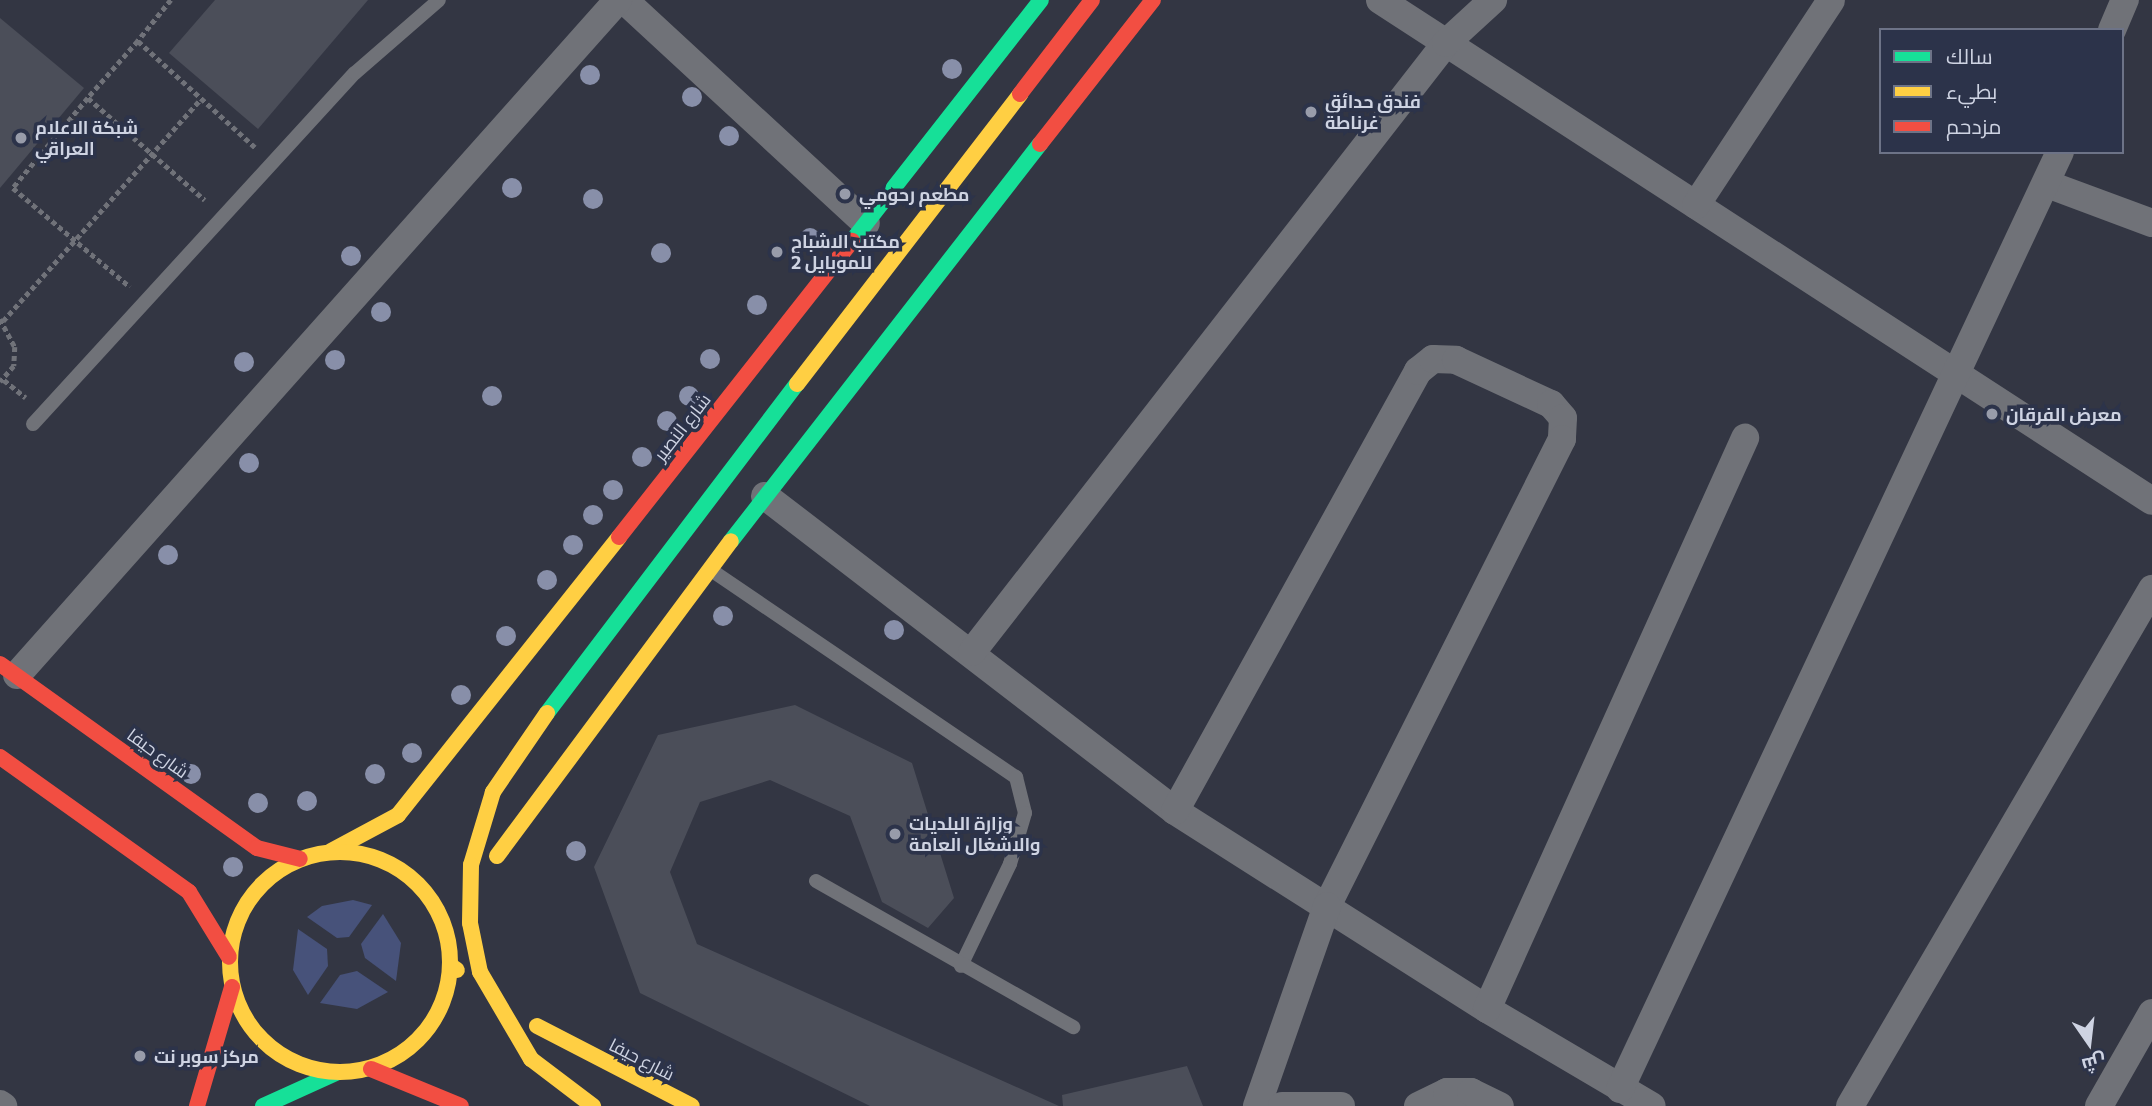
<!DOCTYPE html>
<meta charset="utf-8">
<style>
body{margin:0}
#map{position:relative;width:2152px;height:1106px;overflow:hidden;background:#333643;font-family:Commissioner,Cairo,sans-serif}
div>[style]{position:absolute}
.green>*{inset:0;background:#47527a}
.building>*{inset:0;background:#4b4e59}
.path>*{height:4.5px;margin-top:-2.25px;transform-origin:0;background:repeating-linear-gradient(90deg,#707279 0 5px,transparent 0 8.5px)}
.lane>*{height:14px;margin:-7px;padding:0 7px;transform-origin:7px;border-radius:7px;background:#707278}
.street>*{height:28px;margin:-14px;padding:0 14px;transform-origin:14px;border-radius:14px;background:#707278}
.fast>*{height:16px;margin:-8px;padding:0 8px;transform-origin:8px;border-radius:8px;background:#16e098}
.slow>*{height:16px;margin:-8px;padding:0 8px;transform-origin:8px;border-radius:8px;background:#ffcf43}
.slow>.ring{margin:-8px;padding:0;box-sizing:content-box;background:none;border:16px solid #ffcf43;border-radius:50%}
.jam>*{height:16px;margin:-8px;padding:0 8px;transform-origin:8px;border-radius:8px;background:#f24e42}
.fast-bridge>*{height:16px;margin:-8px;padding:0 8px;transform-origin:8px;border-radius:8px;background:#16e098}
.slow-bridge>*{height:16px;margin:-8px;padding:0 8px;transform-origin:8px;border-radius:8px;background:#ffcf43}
.jam-bridge>*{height:16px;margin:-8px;padding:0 8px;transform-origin:8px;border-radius:8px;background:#f24e42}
.trees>*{width:20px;height:20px;margin:-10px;border-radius:50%;background:#888fa9}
.dots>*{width:19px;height:19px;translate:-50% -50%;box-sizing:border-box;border:4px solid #2c334a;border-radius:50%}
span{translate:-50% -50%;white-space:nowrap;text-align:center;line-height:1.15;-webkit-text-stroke:7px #2c334a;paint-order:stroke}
.poi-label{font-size:18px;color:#ced3e2;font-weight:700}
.left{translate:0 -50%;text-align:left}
.street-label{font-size:18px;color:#ced3e2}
.legend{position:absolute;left:1879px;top:28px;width:245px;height:126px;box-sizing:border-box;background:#2c334a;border:2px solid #6d7387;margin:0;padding:9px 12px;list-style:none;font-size:21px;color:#ced3e2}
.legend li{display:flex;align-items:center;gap:14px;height:35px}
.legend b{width:35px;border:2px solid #6d7387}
.north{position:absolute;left:2054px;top:1008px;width:70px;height:70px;-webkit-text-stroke:5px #2c334a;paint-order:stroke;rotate:166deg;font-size:19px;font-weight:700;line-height:28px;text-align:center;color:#ced3e2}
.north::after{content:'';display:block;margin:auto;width:24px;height:32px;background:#ced3e2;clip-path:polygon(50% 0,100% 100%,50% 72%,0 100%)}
</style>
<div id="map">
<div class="green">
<div style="clip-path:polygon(353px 900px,372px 905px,349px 937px,337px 938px,307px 917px,322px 906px)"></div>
<div style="clip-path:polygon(383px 914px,401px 943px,396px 981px,365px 958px,361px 944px)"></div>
<div style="clip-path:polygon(298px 929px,327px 949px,328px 966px,308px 995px,293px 970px)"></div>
<div style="clip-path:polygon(357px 971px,388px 992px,357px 1009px,320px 1003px,340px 975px)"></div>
</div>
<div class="building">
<div style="clip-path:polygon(215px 0,368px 0,258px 129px,169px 53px)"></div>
<div style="clip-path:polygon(0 18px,84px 88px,0 188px)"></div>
<div style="clip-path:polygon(795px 705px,912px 763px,954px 898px,928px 928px,882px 902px,850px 816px,770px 780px,700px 802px,670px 872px,697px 944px,1059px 1106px,870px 1106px,640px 993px,594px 867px,658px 735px)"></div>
<div style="clip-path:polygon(1187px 1066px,1203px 1106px,1063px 1106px,1062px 1095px)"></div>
</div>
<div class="path">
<div style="left:171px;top:0;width:53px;rotate:128.8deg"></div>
<div style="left:138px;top:41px;width:158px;rotate:42.2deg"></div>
<div style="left:138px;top:41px;width:76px;rotate:131.3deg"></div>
<div style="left:88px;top:98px;width:155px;rotate:41.1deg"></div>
<div style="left:88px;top:98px;width:117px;rotate:129.8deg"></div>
<div style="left:13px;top:188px;width:153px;rotate:40.2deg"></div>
<div style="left:0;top:319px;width:32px;rotate:62deg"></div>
<div style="left:15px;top:347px;width:19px;rotate:93deg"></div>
<div style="left:14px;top:366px;width:21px;rotate:131deg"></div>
<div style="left:3px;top:321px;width:296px;rotate:-48.3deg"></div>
<div style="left:4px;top:380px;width:28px;rotate:39deg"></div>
</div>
<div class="lane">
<div style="left:33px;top:424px;width:476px;rotate:-47.5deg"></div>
<div style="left:355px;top:73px;width:111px;rotate:-41deg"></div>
<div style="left:711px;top:570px;width:369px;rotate:34.2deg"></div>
<div style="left:1016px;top:777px;width:37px;rotate:76deg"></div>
<div style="left:1025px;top:813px;width:53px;rotate:106.4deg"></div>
<div style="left:1010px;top:864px;width:113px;rotate:115.7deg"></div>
<div style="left:816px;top:881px;width:296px;rotate:29.6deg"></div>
</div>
<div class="street">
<div style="left:624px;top:0;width:329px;rotate:42.7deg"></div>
<div style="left:1380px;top:0;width:920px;rotate:32.98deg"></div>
<div style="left:2112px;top:30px;width:33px;rotate:-67deg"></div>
<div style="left:2047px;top:184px;width:112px;rotate:20.4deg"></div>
<div style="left:1696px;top:205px;width:245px;rotate:-56.6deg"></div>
<div style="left:765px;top:496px;width:517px;rotate:37.53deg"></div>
<div style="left:1175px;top:811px;width:370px;rotate:32.4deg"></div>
<div style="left:1487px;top:1009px;width:191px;rotate:30.5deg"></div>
<div style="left:972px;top:652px;width:772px;rotate:-52.11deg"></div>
<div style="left:1446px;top:43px;width:64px;rotate:-42.5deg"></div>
<div style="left:17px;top:675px;width:904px;rotate:-48.32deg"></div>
<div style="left:1175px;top:811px;width:503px;rotate:-61.09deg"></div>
<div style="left:1418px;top:371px;width:19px;rotate:-39deg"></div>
<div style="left:1433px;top:359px;width:23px;rotate:2deg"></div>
<div style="left:1456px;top:360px;width:105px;rotate:24.9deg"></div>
<div style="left:1551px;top:404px;width:18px;rotate:49deg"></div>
<div style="left:1563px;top:418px;width:21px;rotate:93deg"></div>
<div style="left:1562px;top:439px;width:523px;rotate:116.71deg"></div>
<div style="left:1327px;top:906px;width:212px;rotate:109.3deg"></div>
<div style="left:1487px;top:1009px;width:627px;rotate:-65.68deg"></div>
<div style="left:1620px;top:1089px;width:1035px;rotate:-64.85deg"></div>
<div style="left:0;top:1104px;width:4px;rotate:34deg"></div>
<div style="left:1282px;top:1106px;width:59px"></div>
<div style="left:1418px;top:1106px;width:32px;rotate:-26deg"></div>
<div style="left:1447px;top:1092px;width:24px"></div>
<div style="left:1471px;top:1092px;width:32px;rotate:26deg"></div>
<div style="left:1850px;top:1106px;width:599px;rotate:-59.71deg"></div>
<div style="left:2099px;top:1106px;width:107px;rotate:-60.3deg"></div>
</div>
<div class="fast">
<div style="left:852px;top:241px;width:306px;rotate:-51.9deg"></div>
<div style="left:731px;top:541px;width:503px;rotate:-52.11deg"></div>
<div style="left:263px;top:1106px;width:80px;rotate:-24.3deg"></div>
</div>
<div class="slow">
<div style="left:331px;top:851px;width:76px;rotate:-28.2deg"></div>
<div style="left:398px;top:815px;width:355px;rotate:-51.5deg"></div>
<div class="ring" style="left:230px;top:852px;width:204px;height:204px"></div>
<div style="left:497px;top:856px;width:392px;rotate:-53.4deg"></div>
<div style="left:451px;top:966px;width:7px;rotate:34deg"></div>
<div style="left:537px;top:1026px;width:174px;rotate:27.3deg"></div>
</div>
<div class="jam">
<div style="left:1040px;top:144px;width:183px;rotate:-51.9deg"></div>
<div style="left:619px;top:537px;width:377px;rotate:-51.8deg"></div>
<div style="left:0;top:664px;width:316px;rotate:35.6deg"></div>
<div style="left:257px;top:848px;width:44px;rotate:14.3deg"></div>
<div style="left:0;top:757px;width:232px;rotate:35.5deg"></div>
<div style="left:189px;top:892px;width:76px;rotate:58.4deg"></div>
<div style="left:371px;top:1069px;width:97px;rotate:22.3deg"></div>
<div style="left:197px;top:1106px;width:124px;rotate:-73.6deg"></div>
</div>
<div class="fast-bridge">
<div style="left:547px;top:713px;width:413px;rotate:-52.8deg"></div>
</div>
<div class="slow-bridge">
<div style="left:797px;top:384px;width:366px;rotate:-52.4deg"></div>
<div style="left:547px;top:713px;width:96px;rotate:124.4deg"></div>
<div style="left:493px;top:792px;width:76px;rotate:106.8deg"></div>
<div style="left:471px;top:865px;width:58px;rotate:91deg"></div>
<div style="left:470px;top:923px;width:50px;rotate:78.5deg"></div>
<div style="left:480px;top:972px;width:101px;rotate:59.6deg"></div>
<div style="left:531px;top:1059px;width:78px;rotate:37.2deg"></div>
</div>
<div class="jam-bridge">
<div style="left:1020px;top:94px;width:118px;rotate:-52.5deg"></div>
</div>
<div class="trees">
<div style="left:952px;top:69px"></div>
<div style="left:590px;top:75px"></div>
<div style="left:692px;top:97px"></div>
<div style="left:729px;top:136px"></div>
<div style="left:512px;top:188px"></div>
<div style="left:593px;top:199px"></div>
<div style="left:810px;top:238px"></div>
<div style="left:661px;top:253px"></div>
<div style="left:351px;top:256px"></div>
<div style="left:757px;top:305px"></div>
<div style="left:381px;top:312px"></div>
<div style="left:710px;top:359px"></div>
<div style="left:335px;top:360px"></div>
<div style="left:244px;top:362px"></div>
<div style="left:492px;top:396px"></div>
<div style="left:689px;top:396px"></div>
<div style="left:667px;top:421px"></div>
<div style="left:642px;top:457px"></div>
<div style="left:249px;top:463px"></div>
<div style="left:613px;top:490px"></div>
<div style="left:593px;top:515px"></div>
<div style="left:573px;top:545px"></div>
<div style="left:168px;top:555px"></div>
<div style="left:547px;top:580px"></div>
<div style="left:723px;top:616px"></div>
<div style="left:894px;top:630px"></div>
<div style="left:506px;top:636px"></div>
<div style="left:461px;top:695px"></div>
<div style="left:412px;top:753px"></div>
<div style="left:191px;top:774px"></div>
<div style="left:375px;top:774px"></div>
<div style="left:307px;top:801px"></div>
<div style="left:258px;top:803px"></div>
<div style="left:576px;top:851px"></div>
<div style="left:233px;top:867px"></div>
</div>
<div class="dots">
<div style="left:1311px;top:112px;background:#989caa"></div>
<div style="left:21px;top:138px;background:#989caa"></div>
<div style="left:845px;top:194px;background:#989caa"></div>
<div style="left:777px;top:252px;background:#989caa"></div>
<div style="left:1992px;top:414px;background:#989caa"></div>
<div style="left:895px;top:834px;background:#989caa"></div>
<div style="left:140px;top:1056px;background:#989caa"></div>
</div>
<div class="poi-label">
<span class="left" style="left:1325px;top:112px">فندق حدائق<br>غرناطة</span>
<span class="left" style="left:35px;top:138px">شبكة الاعلام<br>العراقي</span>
<span class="left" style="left:859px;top:194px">مطعم رحومي</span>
<span class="left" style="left:791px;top:252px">مكتب الاشباح<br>2 للموبايل</span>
<span class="left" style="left:2006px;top:414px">معرض الفرقان</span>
<span class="left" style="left:909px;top:834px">وزارة البلديات<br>والاشغال العامة</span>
<span class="left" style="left:154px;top:1056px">مركز سوبر نت</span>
</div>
<div class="street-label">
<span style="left:682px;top:427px;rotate:-52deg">شارع النصیر</span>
<span style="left:158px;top:753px;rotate:36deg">شارع حيفا</span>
<span style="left:642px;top:1059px;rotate:27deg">شارع حيفا</span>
</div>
<ul class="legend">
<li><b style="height:9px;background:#16e098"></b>سالك</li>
<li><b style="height:9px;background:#ffcf43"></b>بطيء</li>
<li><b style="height:9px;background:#f24e42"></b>مزدحم</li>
</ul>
<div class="north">ش</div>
</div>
